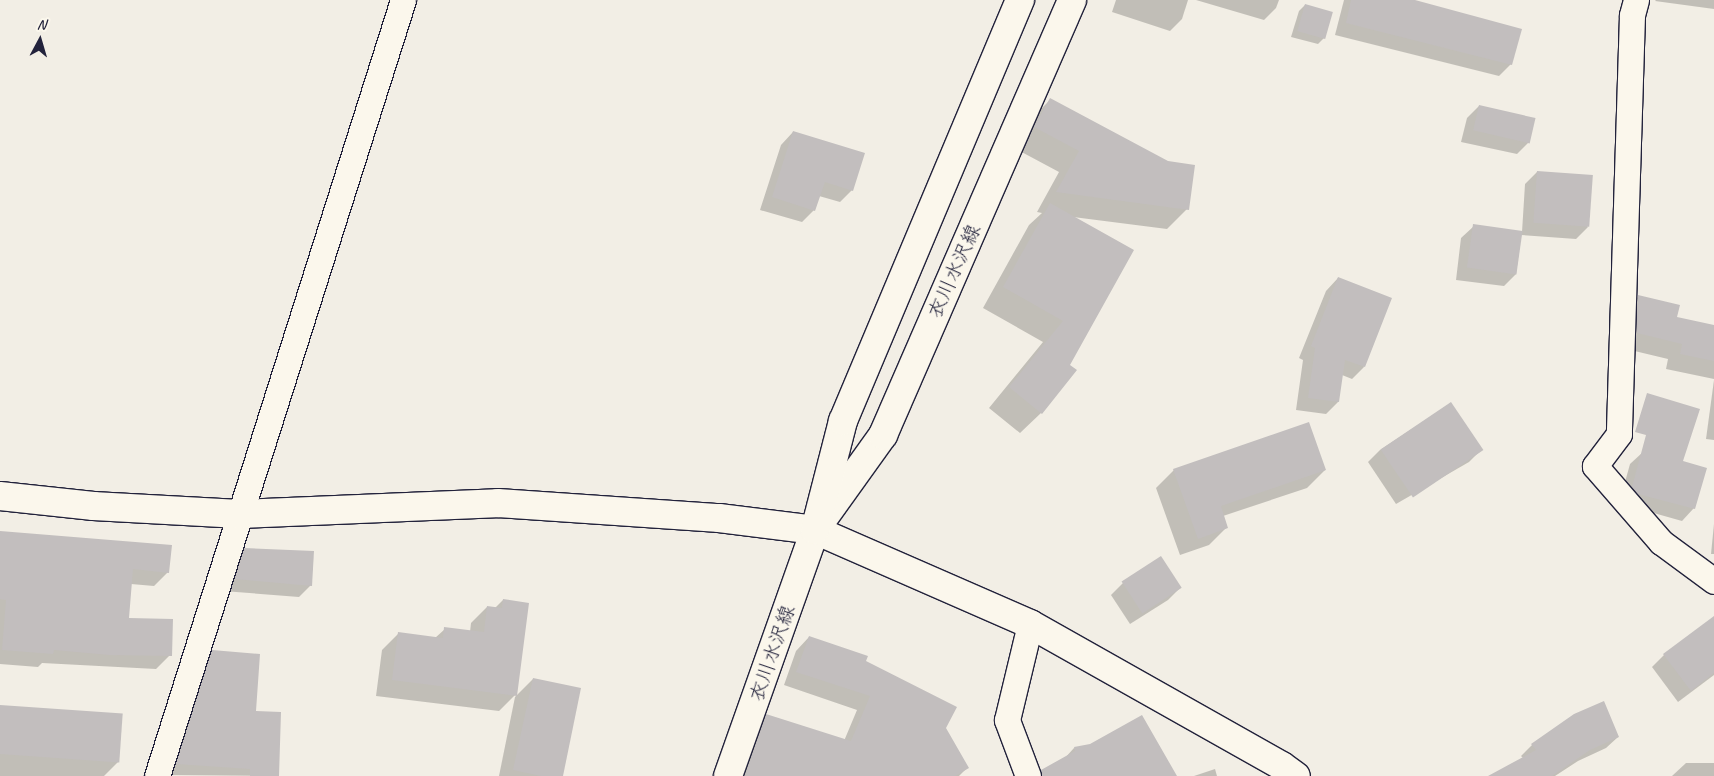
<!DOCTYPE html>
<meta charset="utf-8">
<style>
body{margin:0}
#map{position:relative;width:1714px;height:776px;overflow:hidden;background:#f2eee5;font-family:Caveat,"Klee One",sans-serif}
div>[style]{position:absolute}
.shadow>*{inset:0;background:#0003}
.building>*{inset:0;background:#c2bebe;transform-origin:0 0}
.roads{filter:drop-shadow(1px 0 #22223b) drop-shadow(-1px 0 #22223b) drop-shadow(0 1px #22223b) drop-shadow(0 -1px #22223b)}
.street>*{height:25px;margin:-12.5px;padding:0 12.5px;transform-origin:12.5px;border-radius:12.5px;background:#fbf7ec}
.secondary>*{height:28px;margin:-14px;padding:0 14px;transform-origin:14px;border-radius:14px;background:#fbf7ec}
span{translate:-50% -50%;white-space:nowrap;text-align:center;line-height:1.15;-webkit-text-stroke:4px #fbf7ec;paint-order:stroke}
.street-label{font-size:20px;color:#22223b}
.north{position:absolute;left:15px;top:15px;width:50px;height:50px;-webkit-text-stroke:4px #fbf7ec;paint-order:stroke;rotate:6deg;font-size:14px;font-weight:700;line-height:20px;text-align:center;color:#22223b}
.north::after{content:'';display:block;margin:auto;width:18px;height:22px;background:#22223b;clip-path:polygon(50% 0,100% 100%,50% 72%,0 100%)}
</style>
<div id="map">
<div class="shadow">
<div style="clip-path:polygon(1116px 0,1188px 0,1182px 19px,1170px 31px,1112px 12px)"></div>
<div style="clip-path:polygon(1196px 0,1279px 0,1276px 8px,1264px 20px)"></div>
<div style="clip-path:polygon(1344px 0,1397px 0,1511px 64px,1499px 76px,1335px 35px)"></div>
<div style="clip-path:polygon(1656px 0,1714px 0,1714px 9px,1655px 1px)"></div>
<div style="clip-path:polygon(1305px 5px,1324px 38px,1318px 44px,1291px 37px,1299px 11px)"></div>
<div style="clip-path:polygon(1050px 100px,1187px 209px,1167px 229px,1073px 217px,1132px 251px,1041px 413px,1020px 433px,989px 408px,1043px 342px,983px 308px,1029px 225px,1042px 213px,1037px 212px,1059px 172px,1014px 148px,1030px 120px)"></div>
<div style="clip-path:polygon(1479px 106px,1529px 142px,1517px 154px,1461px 142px,1467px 118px)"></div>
<div style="clip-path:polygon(793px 132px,852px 190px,840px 202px,819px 196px,814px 210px,802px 222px,760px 210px,781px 145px)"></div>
<div style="clip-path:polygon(1537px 172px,1588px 227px,1576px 239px,1521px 235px,1516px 274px,1504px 286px,1456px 280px,1461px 238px,1474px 226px,1522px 232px,1525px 184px)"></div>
<div style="clip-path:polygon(1338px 278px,1364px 367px,1352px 379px,1342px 375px,1338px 402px,1326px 414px,1296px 410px,1303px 360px,1299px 358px,1326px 291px)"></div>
<div style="clip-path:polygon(1638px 297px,1676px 318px,1714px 326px,1714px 379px,1666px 369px,1668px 359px,1622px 348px,1623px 312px)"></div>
<div style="clip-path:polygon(1714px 380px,1714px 440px,1706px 439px)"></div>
<div style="clip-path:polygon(1450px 404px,1481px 450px,1469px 462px,1396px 504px,1368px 462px,1380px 450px)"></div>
<div style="clip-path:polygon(1643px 452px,1694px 508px,1682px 521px,1643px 510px,1622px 493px,1630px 464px)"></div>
<div style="clip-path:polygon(1174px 470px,1325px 470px,1307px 488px,1223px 516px,1227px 527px,1209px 545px,1180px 555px,1156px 488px)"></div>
<div style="clip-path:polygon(1714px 524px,1714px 554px,1711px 554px)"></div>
<div style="clip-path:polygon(0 533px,168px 572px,154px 586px,131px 584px,128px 619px,170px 655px,156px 669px,42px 663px,38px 667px,0 664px)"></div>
<div style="clip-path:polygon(245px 549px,311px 585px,299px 597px,223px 591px,233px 561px)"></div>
<div style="clip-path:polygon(1123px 583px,1180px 588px,1168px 600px,1130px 624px,1111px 595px)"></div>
<div style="clip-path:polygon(503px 600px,515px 695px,499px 711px,376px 696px,382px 650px,398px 634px,435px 638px,445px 629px,470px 632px,471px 623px,487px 607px,495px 608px)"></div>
<div style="clip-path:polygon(1714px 617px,1714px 675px,1678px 702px,1652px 667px,1664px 655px)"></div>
<div style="clip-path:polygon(809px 637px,864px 661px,944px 728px,967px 768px,959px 776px,737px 776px,753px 729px,767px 716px,844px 741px,857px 710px,784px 685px,796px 651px)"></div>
<div style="clip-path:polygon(212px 651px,254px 712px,278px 776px,165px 775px,201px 663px)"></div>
<div style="clip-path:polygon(533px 679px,562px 776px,499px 776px,515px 697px)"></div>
<div style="clip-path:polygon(0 707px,119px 761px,104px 776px,0 776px)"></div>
<div style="clip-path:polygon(1618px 737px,1606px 748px,1578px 761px,1555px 776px,1490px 776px,1523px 758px,1521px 756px,1532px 745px)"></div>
<div style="clip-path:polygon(1074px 748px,1176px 776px,1036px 776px,1064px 759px)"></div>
<div style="clip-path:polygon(1686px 763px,1714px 763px,1714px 776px,1672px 776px)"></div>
<div style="clip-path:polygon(1215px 769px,1217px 776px,1194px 776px)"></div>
</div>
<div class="building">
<div style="clip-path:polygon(1351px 0,1415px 0,1522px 29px,1512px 65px,1346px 23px)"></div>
<div style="left:1305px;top:4px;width:29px;height:28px;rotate:16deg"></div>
<div style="clip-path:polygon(1050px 98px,1168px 161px,1195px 165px,1189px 210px,1056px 192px,1079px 151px,1034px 127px)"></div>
<div style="left:1479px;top:105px;width:58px;height:26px;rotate:13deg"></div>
<div style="clip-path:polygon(793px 131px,865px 153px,853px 191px,825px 182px,815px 211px,772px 197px)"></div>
<div style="left:1537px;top:171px;width:56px;height:52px;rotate:4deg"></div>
<div style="clip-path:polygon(1050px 203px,1134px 250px,1070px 365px,1077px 370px,1042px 414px,1009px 387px,1063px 321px,1003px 287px)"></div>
<div style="left:1473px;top:224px;width:50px;height:44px;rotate:8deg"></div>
<div style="clip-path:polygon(1338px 277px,1392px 298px,1365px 367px,1345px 360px,1339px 402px,1308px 398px,1315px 348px,1311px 346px)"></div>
<div style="clip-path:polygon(1638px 295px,1680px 305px,1677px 317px,1714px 325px,1714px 361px,1680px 354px,1682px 344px,1637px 333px)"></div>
<div style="clip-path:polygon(1647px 393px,1700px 409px,1683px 461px,1707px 468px,1695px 509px,1638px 494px,1632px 487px,1646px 435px,1635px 432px)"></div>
<div style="left:1451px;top:402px;width:58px;height:85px;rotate:56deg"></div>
<div style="clip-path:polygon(1309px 422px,1326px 470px,1221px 506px,1228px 528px,1198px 539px,1173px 469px)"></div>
<div style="clip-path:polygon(0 531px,172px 545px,169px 573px,133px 569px,129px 618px,173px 619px,172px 656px,109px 655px,54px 650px,53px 654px,2px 650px,6px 600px,0 599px)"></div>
<div style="clip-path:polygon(244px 548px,314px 551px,312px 586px,235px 579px)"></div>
<div style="left:1161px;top:556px;width:38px;height:47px;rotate:57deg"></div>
<div style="clip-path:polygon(503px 599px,529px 603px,517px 696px,392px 680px,398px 632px,443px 638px,444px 627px,484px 632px,487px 606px,502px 608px)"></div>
<div style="clip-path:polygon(1714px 616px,1714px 673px,1691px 691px,1663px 654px)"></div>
<div style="clip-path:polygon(809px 636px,868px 656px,866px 661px,957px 707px,946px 728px,969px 768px,955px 776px,745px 776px,766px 714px,851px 741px,870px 696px,796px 672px)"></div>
<div style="clip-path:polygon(212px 650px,260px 654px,256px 711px,281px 712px,279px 776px,250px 776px,250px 769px,176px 764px)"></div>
<div style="clip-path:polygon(533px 678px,581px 688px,563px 776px,541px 776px,513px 770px)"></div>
<div style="clip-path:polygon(1604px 701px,1619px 737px,1590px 750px,1552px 776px,1488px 776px,1536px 750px,1531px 744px,1574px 714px)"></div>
<div style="left:0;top:705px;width:123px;height:49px;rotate:4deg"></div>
<div style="clip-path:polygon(1142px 715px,1177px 776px,1042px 776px,1041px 770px,1075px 751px,1074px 747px,1090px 744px)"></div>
</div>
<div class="roads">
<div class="street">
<div style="left:1636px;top:0;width:16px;rotate:105deg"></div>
<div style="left:1632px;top:15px;width:419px;rotate:91.8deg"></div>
<div style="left:1619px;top:434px;width:40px;rotate:127deg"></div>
<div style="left:1595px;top:466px;width:101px;rotate:49deg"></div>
<div style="left:1661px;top:542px;width:66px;rotate:36.3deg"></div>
<div style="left:157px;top:776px;width:814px;rotate:-72.41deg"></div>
<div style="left:1028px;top:776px;width:60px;rotate:-110.6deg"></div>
<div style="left:1007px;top:720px;width:99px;rotate:-76.5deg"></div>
</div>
<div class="secondary">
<div style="left:0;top:496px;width:94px;rotate:6.1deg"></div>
<div style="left:93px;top:506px;width:147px;rotate:3.1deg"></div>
<div style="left:240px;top:514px;width:258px;rotate:-2.4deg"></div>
<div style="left:498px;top:503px;width:222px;rotate:3.9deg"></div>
<div style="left:719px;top:518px;width:97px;rotate:7.1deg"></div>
<div style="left:815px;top:530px;width:235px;rotate:23.6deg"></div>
<div style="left:1030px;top:624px;width:289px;rotate:29.4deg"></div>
<div style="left:1282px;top:766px;width:17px;rotate:36deg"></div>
<div style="left:825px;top:516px;width:100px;rotate:-54.4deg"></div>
<div style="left:883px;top:435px;width:474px;rotate:-66.5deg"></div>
<div style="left:728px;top:776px;width:261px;rotate:-70.5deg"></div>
<div style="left:815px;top:530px;width:113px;rotate:-75.6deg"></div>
<div style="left:843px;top:421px;width:457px;rotate:-67.2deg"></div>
</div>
</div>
<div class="street-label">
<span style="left:954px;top:271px;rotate:-66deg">衣川水沢線</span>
<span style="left:772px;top:653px;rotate:-71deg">衣川水沢線</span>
</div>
<div class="north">N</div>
</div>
